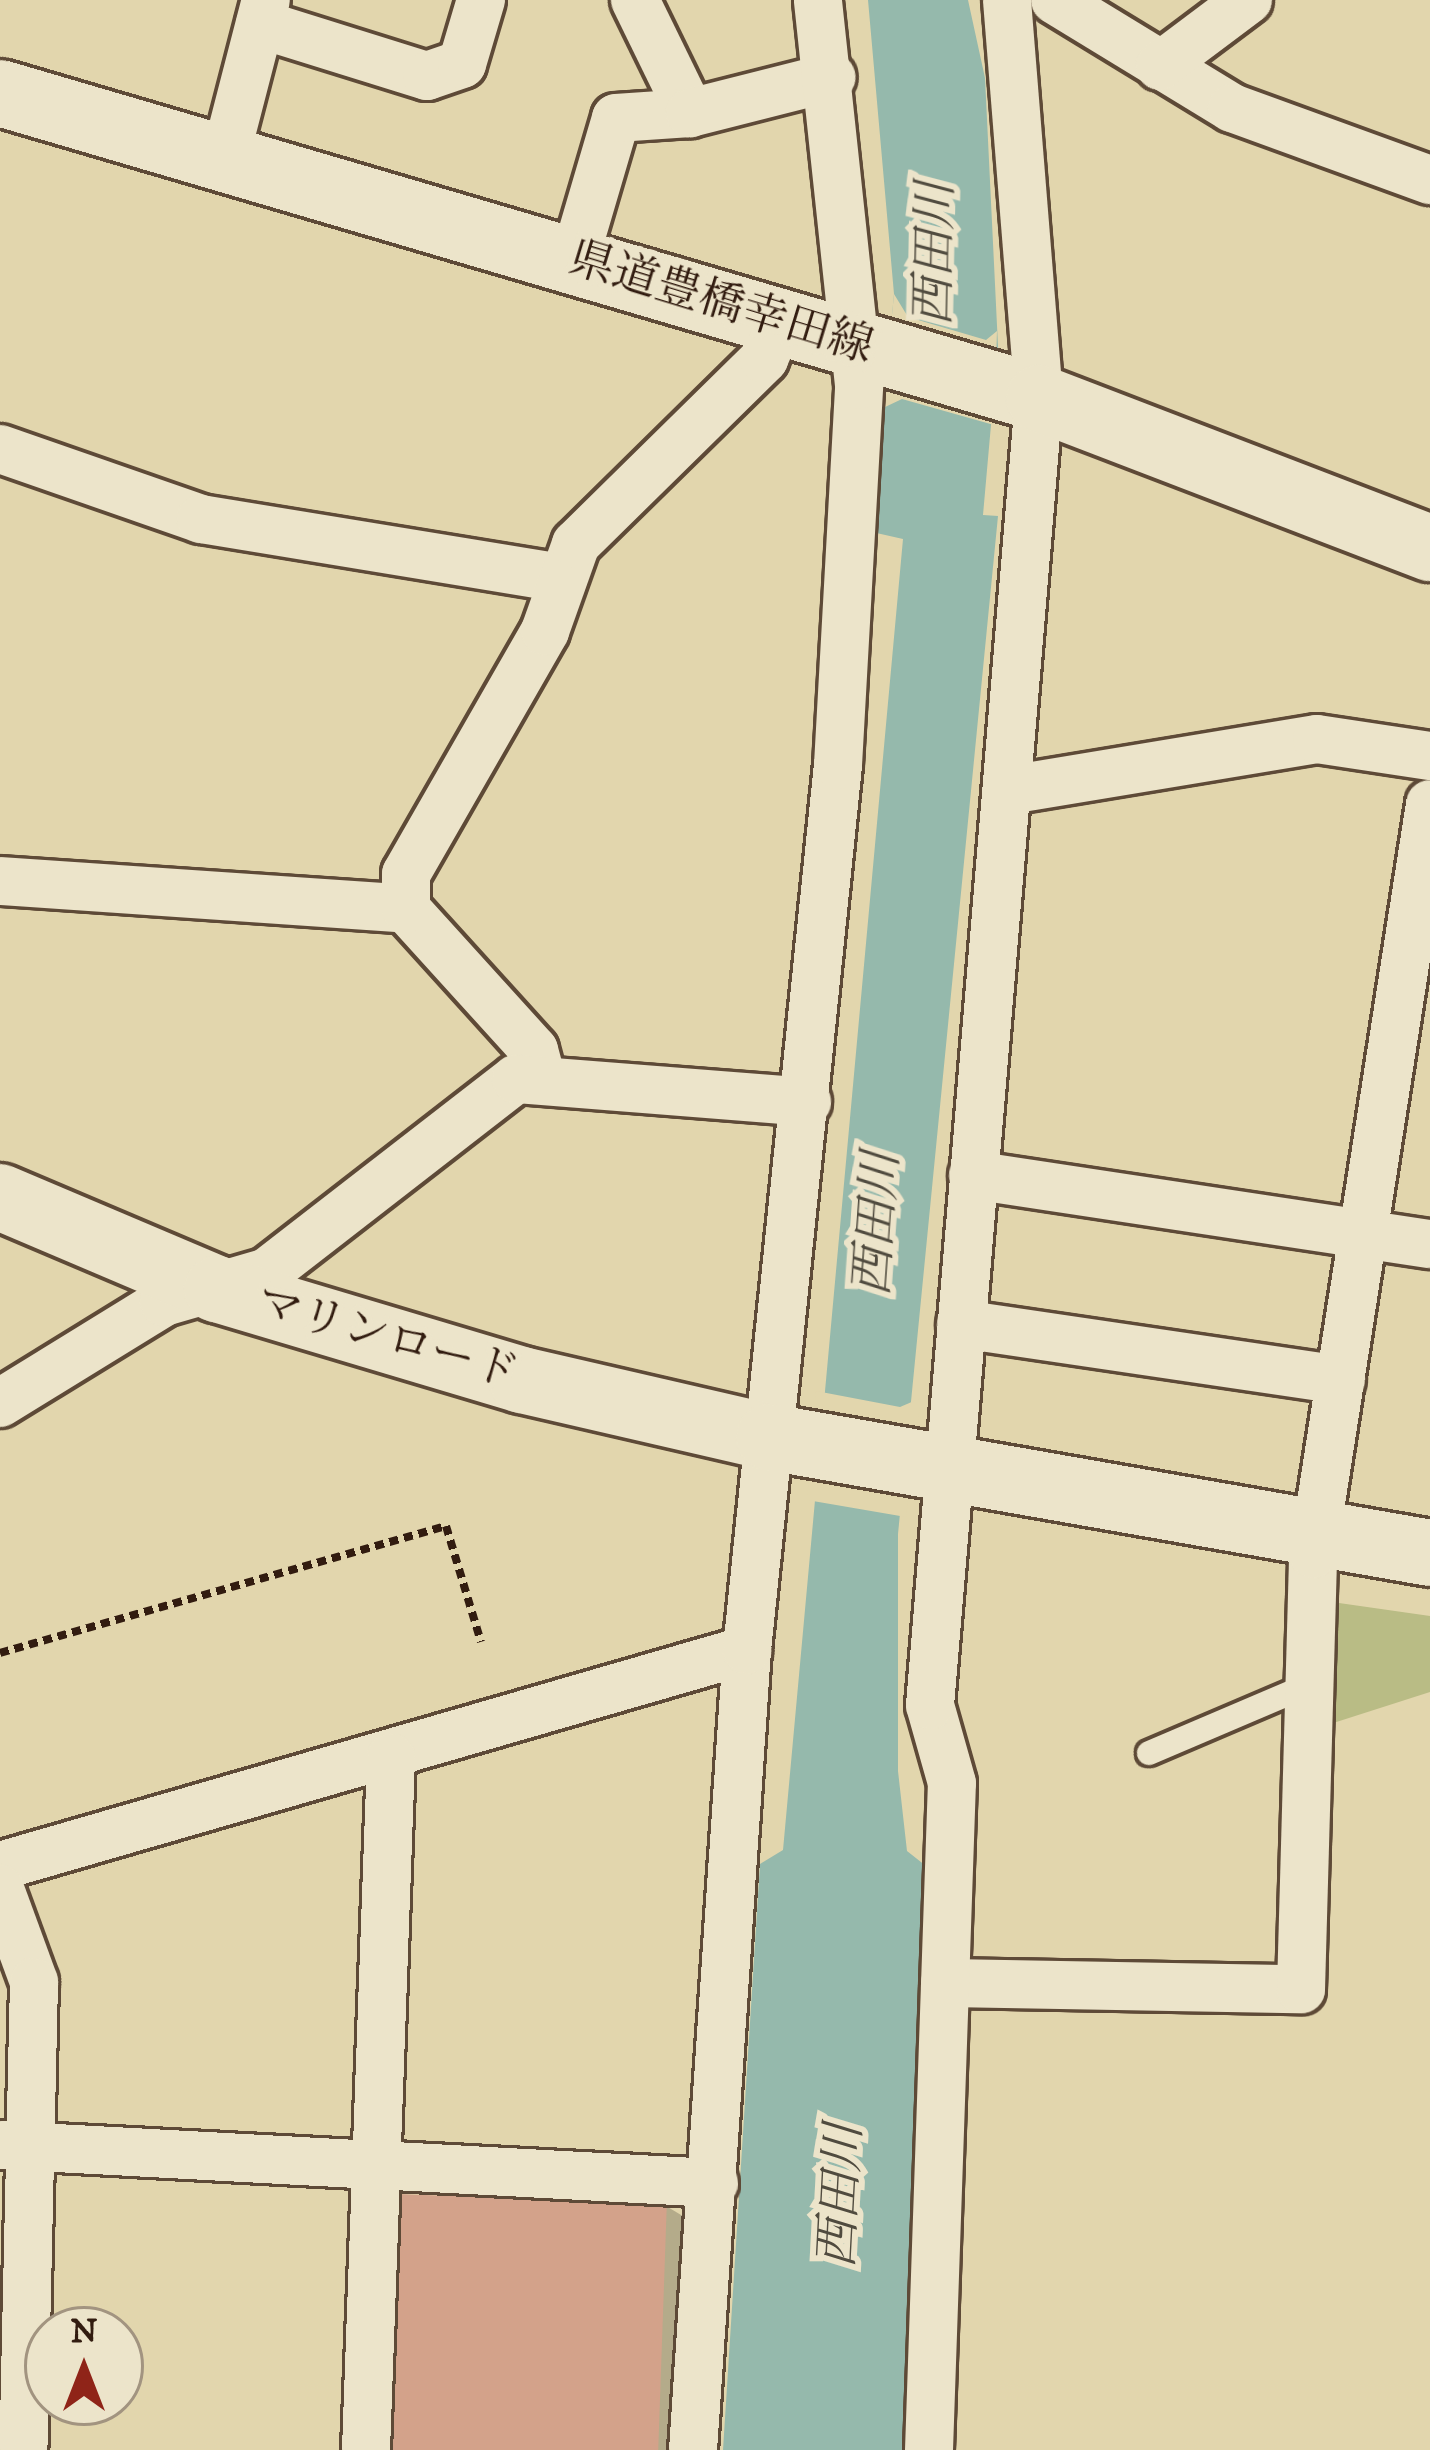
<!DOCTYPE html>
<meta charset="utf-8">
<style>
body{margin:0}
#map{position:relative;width:1430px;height:2450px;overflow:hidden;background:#e2d6ad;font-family:"IM FELL DW Pica","Noto Serif JP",serif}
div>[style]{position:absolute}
.green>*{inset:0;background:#b9bc85}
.water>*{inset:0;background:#95b9ac}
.pier>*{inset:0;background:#e2d6ad}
.shadow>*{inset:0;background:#0003}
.building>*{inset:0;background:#d3a28a;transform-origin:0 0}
.path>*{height:8px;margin-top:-4px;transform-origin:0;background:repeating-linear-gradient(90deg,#321c10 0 9px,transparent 0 15px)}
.roads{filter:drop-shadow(3px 0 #5e4a37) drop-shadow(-3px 0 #5e4a37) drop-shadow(0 3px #5e4a37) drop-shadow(0 -3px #5e4a37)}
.lane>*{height:24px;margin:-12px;padding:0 12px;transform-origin:12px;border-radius:12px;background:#ece4ca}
.street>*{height:48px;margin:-24px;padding:0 24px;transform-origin:24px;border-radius:24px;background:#ece4ca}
.secondary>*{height:66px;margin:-33px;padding:0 33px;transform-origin:33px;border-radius:33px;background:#ece4ca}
span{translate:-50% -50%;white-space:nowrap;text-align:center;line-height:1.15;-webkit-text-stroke:12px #ece4ca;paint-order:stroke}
.street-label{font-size:45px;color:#321c10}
.water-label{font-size:48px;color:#504b3f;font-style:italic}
.north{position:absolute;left:24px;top:2306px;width:120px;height:120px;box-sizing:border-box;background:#ece4ca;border:3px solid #a29480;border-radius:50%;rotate:0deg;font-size:33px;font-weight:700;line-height:48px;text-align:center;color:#321c10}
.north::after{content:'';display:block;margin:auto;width:42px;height:54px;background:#8f2418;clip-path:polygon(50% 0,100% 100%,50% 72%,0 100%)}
</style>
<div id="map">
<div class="green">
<div style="clip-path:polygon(1332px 1602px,1430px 1616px,1430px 1692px,1327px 1725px)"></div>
</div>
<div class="water">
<div style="clip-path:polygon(868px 0,968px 0,985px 78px,998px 346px,983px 515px,998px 516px,898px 1534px,898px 1771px,907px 1851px,926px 1866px,904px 2450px,723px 2450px,760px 1864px,783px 1850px,903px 539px,872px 532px,894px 294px)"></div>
</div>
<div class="pier">
<div style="clip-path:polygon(894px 294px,908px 317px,986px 340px,997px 331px,994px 425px,902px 399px,883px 408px)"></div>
<div style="clip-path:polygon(816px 1391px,900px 1407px,921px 1398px,906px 1517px,807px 1500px)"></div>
</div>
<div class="shadow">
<div style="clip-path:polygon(666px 2206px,703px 2228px,694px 2450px,385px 2450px)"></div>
</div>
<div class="building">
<div style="left:397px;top:2194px;width:270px;height:256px;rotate:2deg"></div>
</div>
<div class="path">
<div style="left:0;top:1653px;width:464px;rotate:-15.9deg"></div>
<div style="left:446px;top:1526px;width:121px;rotate:73.2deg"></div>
</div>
<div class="roads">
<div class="lane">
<div style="left:1149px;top:1753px;width:171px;rotate:-23.1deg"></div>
</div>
<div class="street">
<div style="left:635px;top:0;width:126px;rotate:64deg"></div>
<div style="left:1055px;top:0;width:207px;rotate:31.4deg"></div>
<div style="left:1232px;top:108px;width:211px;rotate:20deg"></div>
<div style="left:260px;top:24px;width:175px;rotate:17.3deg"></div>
<div style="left:427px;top:76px;width:37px;rotate:-19deg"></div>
<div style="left:462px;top:64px;width:67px;rotate:-73.5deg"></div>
<div style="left:1160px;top:66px;width:110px;rotate:-36.9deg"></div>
<div style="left:225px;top:158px;width:163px;rotate:-75.5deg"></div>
<div style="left:574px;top:261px;width:149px;rotate:-73.6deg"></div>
<div style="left:616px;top:118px;width:74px;rotate:-3.9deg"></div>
<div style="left:690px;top:113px;width:146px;rotate:-14.2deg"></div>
<div style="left:0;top:449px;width:213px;rotate:19.2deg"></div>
<div style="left:201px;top:519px;width:364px;rotate:9.3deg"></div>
<div style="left:1009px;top:790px;width:312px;rotate:-9.4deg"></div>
<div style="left:1317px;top:739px;width:114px;rotate:8.6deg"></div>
<div style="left:0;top:881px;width:407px;rotate:3.9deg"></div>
<div style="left:542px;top:1080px;width:31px;rotate:-105deg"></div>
<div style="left:534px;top:1050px;width:190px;rotate:-132.2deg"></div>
<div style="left:406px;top:909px;width:35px;rotate:-90deg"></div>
<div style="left:406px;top:874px;width:280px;rotate:-60.2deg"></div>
<div style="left:545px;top:631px;width:92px;rotate:-70.4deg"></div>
<div style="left:576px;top:544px;width:264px;rotate:-44.5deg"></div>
<div style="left:764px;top:359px;width:40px;rotate:-66.6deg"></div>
<div style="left:973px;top:1175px;width:462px;rotate:8.6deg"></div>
<div style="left:961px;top:1324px;width:384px;rotate:8.4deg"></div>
<div style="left:0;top:1403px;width:193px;rotate:-31.6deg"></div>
<div style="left:164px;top:1302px;width:107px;rotate:-16.2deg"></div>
<div style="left:267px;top:1272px;width:315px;rotate:-37.8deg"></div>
<div style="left:516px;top:1079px;width:292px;rotate:4.5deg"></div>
<div style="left:0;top:1866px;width:778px;rotate:-16.13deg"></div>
<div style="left:0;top:1889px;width:99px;rotate:69.9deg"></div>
<div style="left:34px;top:1982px;width:468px;rotate:91.3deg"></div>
<div style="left:945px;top:1983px;width:356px;rotate:1deg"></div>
<div style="left:1301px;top:1989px;width:435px;rotate:-88.4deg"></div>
<div style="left:1313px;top:1554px;width:759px;rotate:-81.13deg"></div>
<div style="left:0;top:2145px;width:715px;rotate:3.05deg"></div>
<div style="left:366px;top:2450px;width:693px;rotate:-87.93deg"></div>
<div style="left:693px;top:2450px;width:802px;rotate:-86.14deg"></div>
<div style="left:747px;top:1650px;width:890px;rotate:-84.13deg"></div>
<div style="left:838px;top:765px;width:381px;rotate:-86.8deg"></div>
<div style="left:859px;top:385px;width:387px;rotate:-96.1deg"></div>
<div style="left:929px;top:2450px;width:667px;rotate:-88.03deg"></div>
<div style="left:952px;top:1783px;width:81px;rotate:-105.8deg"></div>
<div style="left:930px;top:1705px;width:1312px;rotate:-85.23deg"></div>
<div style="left:1039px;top:398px;width:399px;rotate:-94.6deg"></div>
</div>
<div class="secondary">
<div style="left:0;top:93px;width:1083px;rotate:16.36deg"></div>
<div style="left:1039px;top:398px;width:419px;rotate:21deg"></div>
<div style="left:0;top:1197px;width:236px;rotate:23deg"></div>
<div style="left:217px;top:1289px;width:318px;rotate:16.6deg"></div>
<div style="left:522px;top:1380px;width:253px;rotate:13deg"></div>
<div style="left:769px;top:1437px;width:671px;rotate:9.95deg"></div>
</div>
</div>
<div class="street-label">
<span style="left:721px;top:304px;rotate:17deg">県道豊橋幸田線</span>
<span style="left:387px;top:1339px;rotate:16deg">マリンロード</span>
</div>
<div class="water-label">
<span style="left:936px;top:254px;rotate:-89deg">西田川</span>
<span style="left:878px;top:1224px;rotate:-86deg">西田川</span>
<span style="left:842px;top:2196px;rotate:-87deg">西田川</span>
</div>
<div class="north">N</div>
</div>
